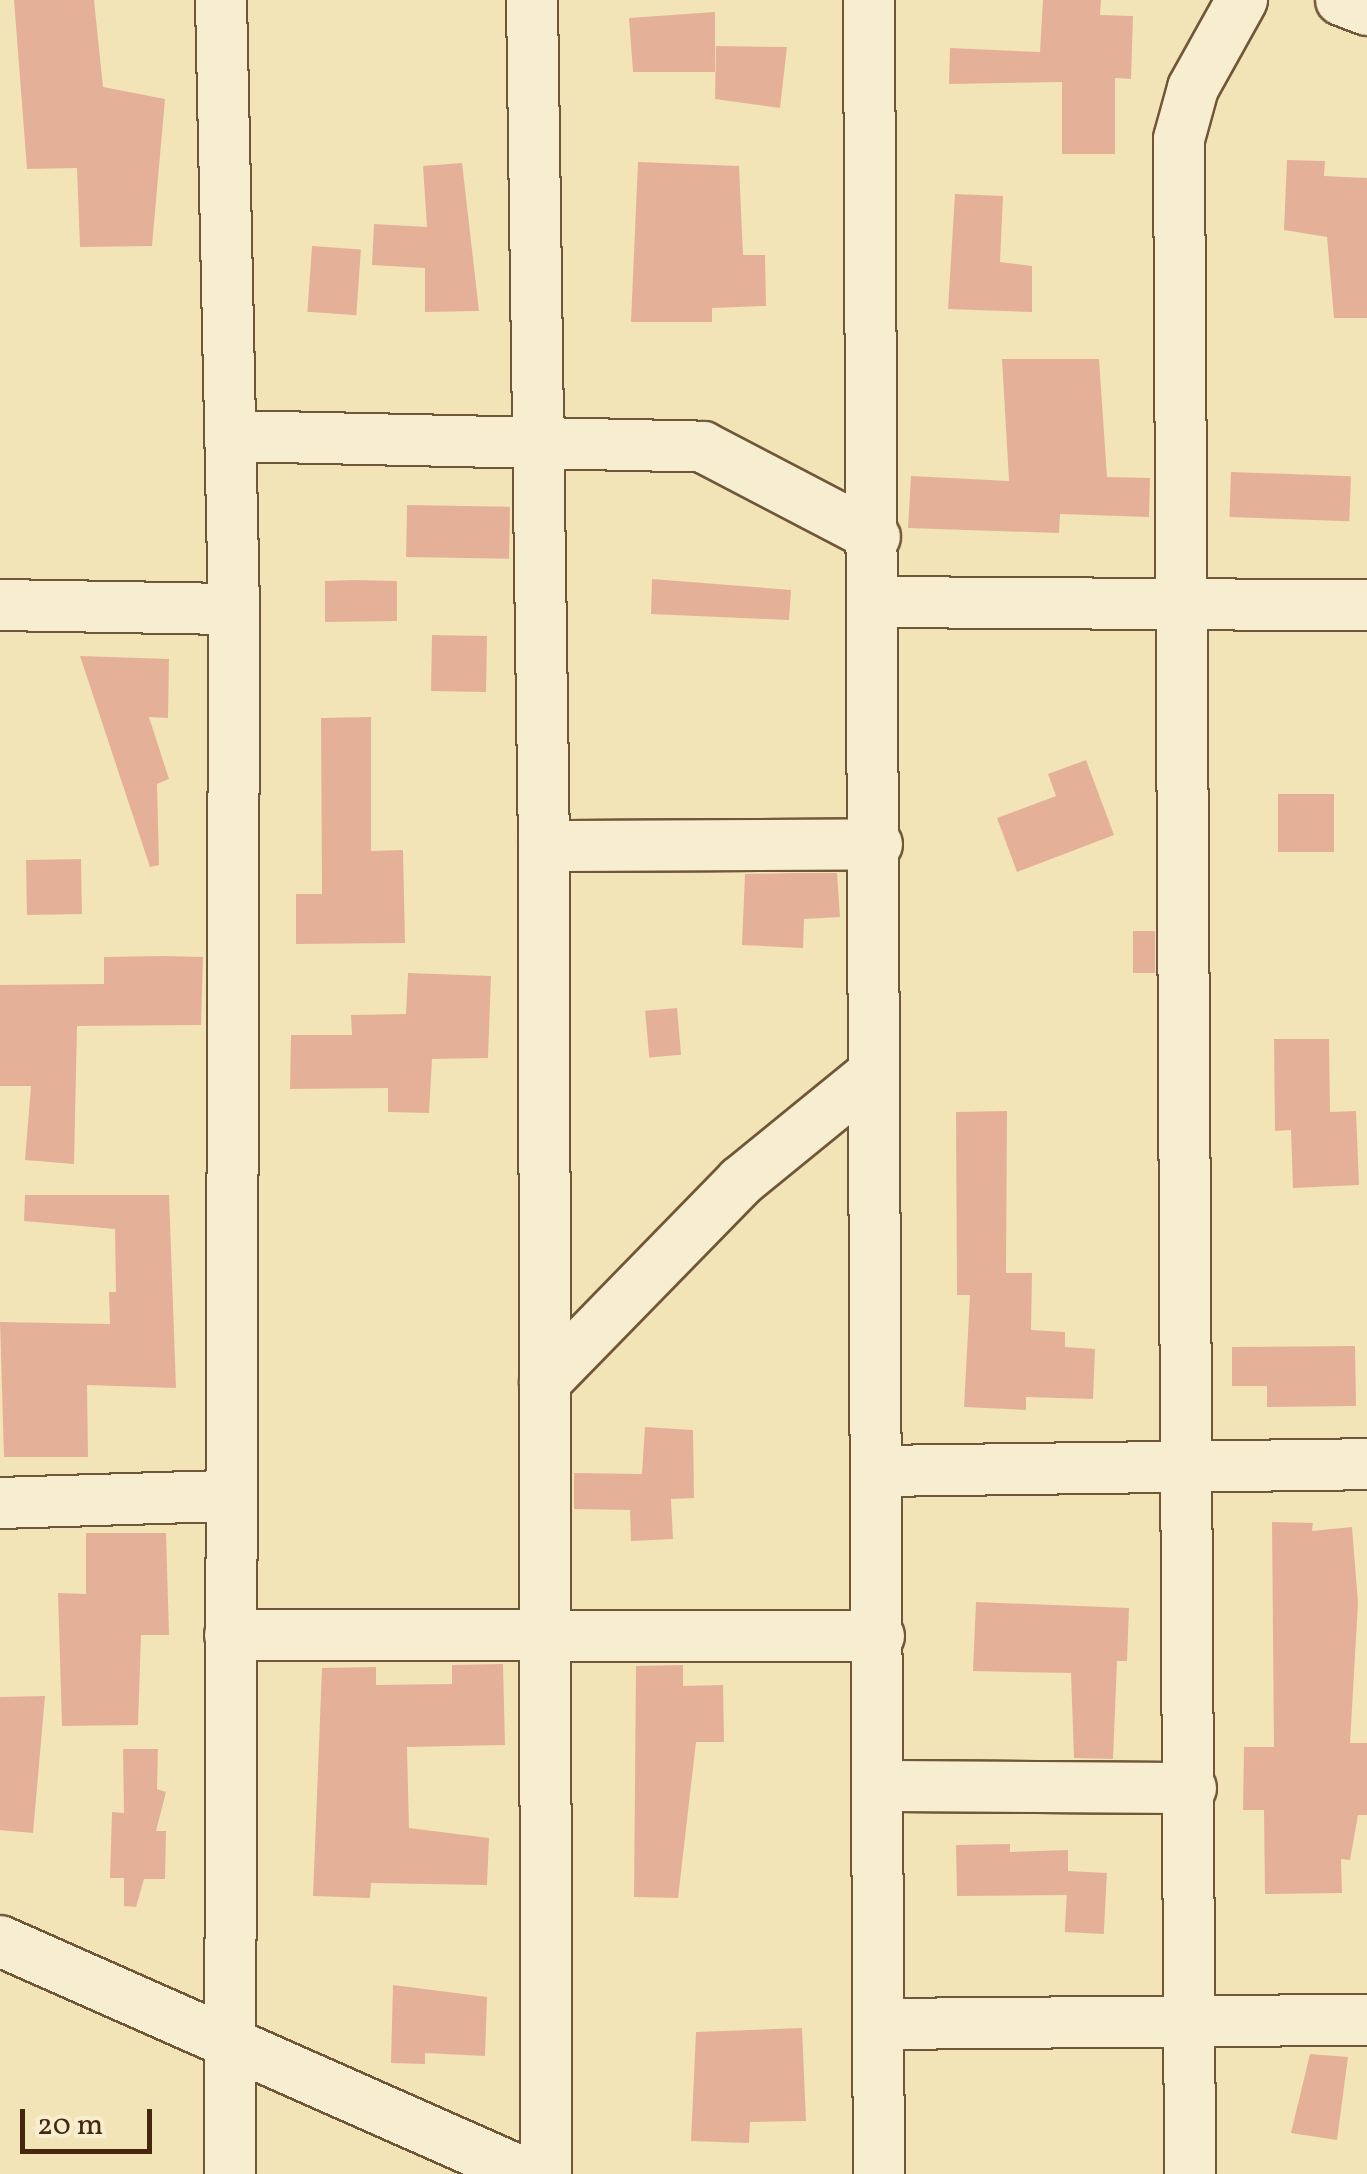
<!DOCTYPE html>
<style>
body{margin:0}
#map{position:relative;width:1367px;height:2174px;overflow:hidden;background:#f3e4b7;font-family:Vollkorn,serif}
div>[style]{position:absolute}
.building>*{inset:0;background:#e4b198;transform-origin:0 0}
.roads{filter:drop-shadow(2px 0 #705737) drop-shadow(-2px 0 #705737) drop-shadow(0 2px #705737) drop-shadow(0 -2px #705737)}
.minor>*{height:50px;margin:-25px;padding:0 25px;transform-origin:25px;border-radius:25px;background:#f7edd0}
span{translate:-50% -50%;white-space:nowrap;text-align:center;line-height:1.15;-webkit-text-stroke:8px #f7edd0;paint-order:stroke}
.scale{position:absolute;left:20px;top:2109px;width:132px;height:45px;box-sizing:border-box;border:5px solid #45280c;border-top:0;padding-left:12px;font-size:30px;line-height:35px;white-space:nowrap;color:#45280c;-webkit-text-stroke:8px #f7edd0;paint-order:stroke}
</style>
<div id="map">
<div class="building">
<div style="clip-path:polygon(14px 0,94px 0,103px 87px,165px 99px,152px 246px,80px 247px,77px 168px,27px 169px)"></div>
<div style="clip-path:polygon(1043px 0,1101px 0,1100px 15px,1133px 16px,1131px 79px,1115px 78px,1115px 154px,1062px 154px,1062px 82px,949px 84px,950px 48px,1040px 52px)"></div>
<div style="clip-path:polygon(715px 12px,715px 72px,633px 72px,629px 18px)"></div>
<div style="clip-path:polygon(716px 46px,787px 47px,780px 108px,715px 99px)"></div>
<div style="clip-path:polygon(1287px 160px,1325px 161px,1324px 176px,1367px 178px,1367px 318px,1334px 318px,1327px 237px,1284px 230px)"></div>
<div style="clip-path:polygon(638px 162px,739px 166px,743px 255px,765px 255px,766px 306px,712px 308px,712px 322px,631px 322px)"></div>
<div style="clip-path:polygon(462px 163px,479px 311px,425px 312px,425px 268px,372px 265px,374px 224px,427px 227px,423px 166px)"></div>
<div style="clip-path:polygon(955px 194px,1003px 196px,1000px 262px,1032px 266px,1032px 312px,948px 309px)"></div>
<div style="left:312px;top:246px;width:49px;height:66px;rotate:4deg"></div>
<div style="clip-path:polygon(1002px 359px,1099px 359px,1107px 477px,1150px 478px,1149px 517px,1060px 514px,1059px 533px,908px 528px,911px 476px,1009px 481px)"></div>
<div style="left:1231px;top:472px;width:120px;height:45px;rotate:2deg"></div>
<div style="left:407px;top:505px;width:103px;height:52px;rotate:1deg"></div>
<div style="clip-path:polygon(652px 579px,791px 590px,789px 620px,651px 614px)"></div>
<div style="clip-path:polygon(353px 580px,397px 581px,397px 621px,325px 622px,325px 581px)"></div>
<div style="left:432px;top:635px;width:55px;height:56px;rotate:1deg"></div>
<div style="clip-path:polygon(80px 656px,169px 659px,168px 718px,149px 717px,169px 779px,157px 784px,159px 865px,150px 867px)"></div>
<div style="clip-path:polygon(371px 717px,371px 851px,403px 850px,405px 943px,296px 944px,296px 894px,322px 894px,321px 718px)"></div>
<div style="clip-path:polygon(1086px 760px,1114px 835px,1017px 872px,997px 818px,1056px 796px,1048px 774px)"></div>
<div style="left:1278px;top:794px;width:56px;height:58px"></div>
<div style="left:81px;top:859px;width:55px;height:55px;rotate:89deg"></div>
<div style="clip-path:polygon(791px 873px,837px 873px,840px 917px,804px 919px,803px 948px,742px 945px,745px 874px)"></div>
<div style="left:1133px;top:931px;width:22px;height:42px"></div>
<div style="clip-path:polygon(163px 956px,203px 957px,201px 1025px,77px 1026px,74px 1164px,25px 1160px,31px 1086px,0 1086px,0 985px,104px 984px,104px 957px)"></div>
<div style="clip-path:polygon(408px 973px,491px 976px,488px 1058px,432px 1059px,429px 1113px,388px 1112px,388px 1088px,290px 1089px,291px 1035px,352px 1035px,351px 1015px,406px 1014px)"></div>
<div style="left:677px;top:1008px;width:47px;height:32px;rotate:85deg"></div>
<div style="clip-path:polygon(1274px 1039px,1329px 1039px,1330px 1112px,1356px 1111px,1359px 1185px,1293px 1188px,1291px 1130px,1275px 1131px)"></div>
<div style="clip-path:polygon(1007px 1111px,1006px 1273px,1032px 1273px,1031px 1330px,1065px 1332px,1065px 1347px,1095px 1349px,1093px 1399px,1026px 1397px,1026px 1410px,964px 1407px,970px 1295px,957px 1295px,956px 1112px)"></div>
<div style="clip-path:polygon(25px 1195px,169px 1195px,176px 1388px,87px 1385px,88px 1457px,4px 1457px,0 1322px,110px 1324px,109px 1292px,116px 1292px,115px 1229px,24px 1221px)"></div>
<div style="clip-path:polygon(1355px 1346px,1356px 1406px,1267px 1407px,1267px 1386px,1232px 1386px,1232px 1347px)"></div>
<div style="clip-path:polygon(645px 1427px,693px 1430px,694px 1498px,671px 1499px,673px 1539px,631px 1541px,630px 1510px,574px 1509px,574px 1473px,642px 1474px)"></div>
<div style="clip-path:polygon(1272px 1522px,1313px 1523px,1312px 1531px,1352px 1527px,1358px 1603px,1350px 1743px,1367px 1743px,1367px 1815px,1358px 1815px,1350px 1860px,1341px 1859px,1342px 1893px,1265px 1894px,1264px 1810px,1243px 1810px,1244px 1747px,1274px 1747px)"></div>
<div style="clip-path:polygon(86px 1533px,166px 1533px,169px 1635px,141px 1635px,138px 1725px,62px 1726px,58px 1593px,86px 1594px)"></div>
<div style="clip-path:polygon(976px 1602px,1129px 1608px,1127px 1661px,1117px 1661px,1113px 1759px,1074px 1758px,1071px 1673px,973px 1671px)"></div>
<div style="clip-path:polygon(503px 1664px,505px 1745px,407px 1747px,409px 1828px,489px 1838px,487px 1885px,371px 1883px,370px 1898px,313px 1896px,322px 1668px,376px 1667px,376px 1685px,452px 1684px,452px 1665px)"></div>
<div style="clip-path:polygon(683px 1665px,683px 1686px,723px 1685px,724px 1742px,696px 1742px,678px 1898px,634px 1897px,636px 1666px)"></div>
<div style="clip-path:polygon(45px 1696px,33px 1833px,0 1830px,0 1697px)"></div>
<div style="clip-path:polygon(123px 1749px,158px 1749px,157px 1789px,166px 1792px,156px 1831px,166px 1831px,165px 1879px,144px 1879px,136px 1907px,124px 1906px,124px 1878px,110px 1878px,112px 1812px,124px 1813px)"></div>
<div style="clip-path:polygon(1010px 1844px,1010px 1852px,1068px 1850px,1068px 1895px,957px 1896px,956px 1845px)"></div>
<div style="left:1068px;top:1871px;width:39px;height:61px;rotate:3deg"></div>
<div style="clip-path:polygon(393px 1985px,487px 1997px,485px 2056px,425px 2053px,425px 2064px,391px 2063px)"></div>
<div style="clip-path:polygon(802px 2028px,806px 2121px,750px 2122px,749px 2143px,691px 2141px,696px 2032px)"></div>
<div style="clip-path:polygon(1310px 2054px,1348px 2057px,1337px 2140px,1291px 2133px)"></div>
</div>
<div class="roads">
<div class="minor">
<div style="left:221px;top:0;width:609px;rotate:88.78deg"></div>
<div style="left:234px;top:609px;width:1565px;rotate:90.15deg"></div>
<div style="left:532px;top:0;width:846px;rotate:89.19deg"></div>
<div style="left:544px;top:846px;width:1328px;rotate:89.91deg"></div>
<div style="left:869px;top:0;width:2174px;rotate:89.74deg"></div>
<div style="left:1341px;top:0;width:28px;rotate:21deg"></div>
<div style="left:233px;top:436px;width:470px;rotate:1.3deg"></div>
<div style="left:703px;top:447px;width:194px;rotate:27.6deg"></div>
<div style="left:876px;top:602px;width:491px;rotate:0.4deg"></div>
<div style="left:0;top:605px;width:234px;rotate:1deg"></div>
<div style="left:544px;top:846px;width:333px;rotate:-0.3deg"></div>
<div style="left:545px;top:1382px;width:281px;rotate:-45.7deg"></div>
<div style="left:741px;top:1181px;width:168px;rotate:-39.2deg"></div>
<div style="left:878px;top:1471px;width:489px;rotate:-0.8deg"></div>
<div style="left:0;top:1503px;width:228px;rotate:-1.8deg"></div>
<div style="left:230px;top:1635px;width:649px;rotate:0.09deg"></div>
<div style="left:882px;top:1786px;width:309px;rotate:0.4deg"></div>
<div style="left:0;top:1941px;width:575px;rotate:23.89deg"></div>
<div style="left:880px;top:2024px;width:487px;rotate:-0.5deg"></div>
<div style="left:1190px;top:2174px;width:2035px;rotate:-90.31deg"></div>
<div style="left:1179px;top:139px;width:53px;rotate:-74.6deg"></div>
<div style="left:1193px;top:88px;width:101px;rotate:-60.9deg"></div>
</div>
</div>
<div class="scale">20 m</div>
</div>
